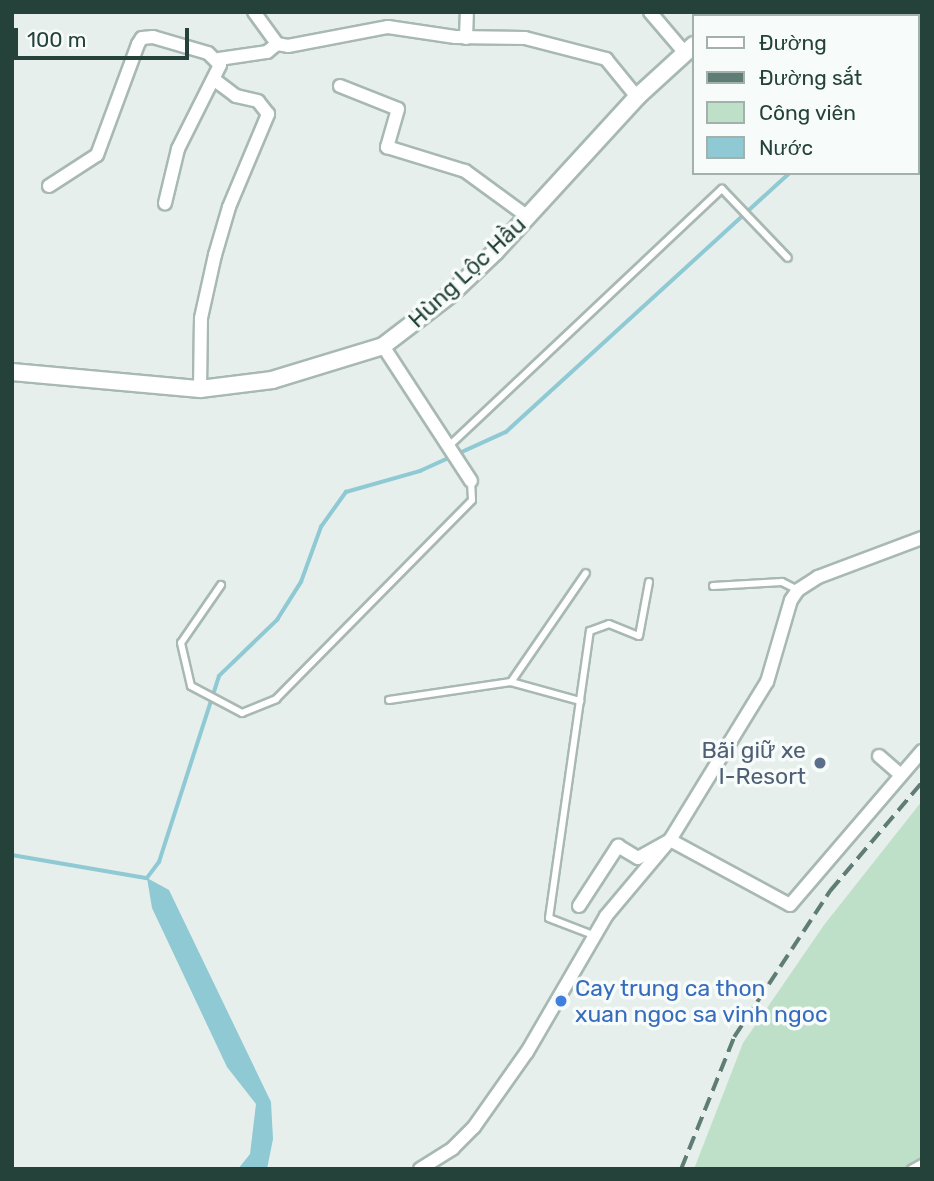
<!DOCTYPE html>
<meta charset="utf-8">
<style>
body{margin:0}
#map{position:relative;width:934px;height:1181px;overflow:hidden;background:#e6efeb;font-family:Rubik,sans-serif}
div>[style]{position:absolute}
.green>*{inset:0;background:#bfe0c8}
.water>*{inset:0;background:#8ec9d4}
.stream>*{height:3.5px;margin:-1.75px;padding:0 1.75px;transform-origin:1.75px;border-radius:1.75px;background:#8ec9d4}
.roads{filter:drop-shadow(2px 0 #a8b8b2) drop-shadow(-2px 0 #a8b8b2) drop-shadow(0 2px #a8b8b2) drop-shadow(0 -2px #a8b8b2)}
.lane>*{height:6px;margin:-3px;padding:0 3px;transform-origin:3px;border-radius:3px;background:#fff}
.street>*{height:12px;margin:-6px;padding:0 6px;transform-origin:6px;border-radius:6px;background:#fff}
.secondary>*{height:16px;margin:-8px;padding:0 8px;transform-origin:8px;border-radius:8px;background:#fff}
.rail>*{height:3.5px;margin-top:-1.75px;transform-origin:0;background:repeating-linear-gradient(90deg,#5f7d75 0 14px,transparent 0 21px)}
.dots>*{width:19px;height:19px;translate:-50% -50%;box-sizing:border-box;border:4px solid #f7fbf9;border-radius:50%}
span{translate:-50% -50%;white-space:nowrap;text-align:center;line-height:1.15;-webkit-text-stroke:7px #f7fbf9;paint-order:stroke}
.street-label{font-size:23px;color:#24423a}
.service-label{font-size:23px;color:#4e5e75}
.right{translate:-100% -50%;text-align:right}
.shop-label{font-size:23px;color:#366cbe}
.left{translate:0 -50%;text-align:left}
.frame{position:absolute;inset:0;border:14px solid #24423a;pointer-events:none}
.legend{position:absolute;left:692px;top:14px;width:228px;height:161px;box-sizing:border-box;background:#f7fbf9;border:2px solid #a3b1ad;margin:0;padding:9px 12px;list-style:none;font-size:21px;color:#24423a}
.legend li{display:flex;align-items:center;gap:14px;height:35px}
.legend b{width:35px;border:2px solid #a3b1ad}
.scale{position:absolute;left:14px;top:28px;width:175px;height:32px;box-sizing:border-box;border:4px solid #24423a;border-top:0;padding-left:9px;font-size:21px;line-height:24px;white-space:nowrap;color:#24423a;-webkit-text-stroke:5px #f7fbf9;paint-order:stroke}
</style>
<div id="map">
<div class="green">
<div style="clip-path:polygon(922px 801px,922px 1169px,694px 1169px,743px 1043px,824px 925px)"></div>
</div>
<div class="water">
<div style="clip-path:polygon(147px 878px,169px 890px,271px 1102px,273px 1139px,267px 1169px,238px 1169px,250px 1154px,256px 1104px,227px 1067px,152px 908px)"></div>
</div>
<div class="stream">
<div style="left:918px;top:56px;width:5px;rotate:-37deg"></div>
<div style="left:12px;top:855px;width:137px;rotate:9.7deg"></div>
<div style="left:147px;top:878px;width:20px;rotate:-53deg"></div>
<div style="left:159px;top:862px;width:195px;rotate:-72.1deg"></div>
<div style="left:219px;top:676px;width:81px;rotate:-44deg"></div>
<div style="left:277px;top:620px;width:45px;rotate:-57.7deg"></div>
<div style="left:301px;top:582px;width:59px;rotate:-70deg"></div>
<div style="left:321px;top:527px;width:43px;rotate:-54.5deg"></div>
<div style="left:346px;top:492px;width:77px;rotate:-15.8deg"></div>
<div style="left:420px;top:471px;width:94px;rotate:-24.4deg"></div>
<div style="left:506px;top:432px;width:384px;rotate:-42.4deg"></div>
</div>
<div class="roads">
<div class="lane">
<div style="left:449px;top:446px;width:375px;rotate:-43.3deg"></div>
<div style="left:722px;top:189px;width:95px;rotate:46.3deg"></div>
<div style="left:221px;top:585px;width:70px;rotate:124.6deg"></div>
<div style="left:181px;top:643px;width:44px;rotate:76.9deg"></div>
<div style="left:191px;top:686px;width:58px;rotate:27.9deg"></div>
<div style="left:242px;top:713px;width:37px;rotate:-22deg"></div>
<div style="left:276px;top:699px;width:279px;rotate:-45.4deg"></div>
<div style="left:472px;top:500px;width:19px;rotate:-93deg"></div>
<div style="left:713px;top:586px;width:69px;rotate:-3.3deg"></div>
<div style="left:782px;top:582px;width:18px;rotate:27deg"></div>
<div style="left:511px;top:682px;width:132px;rotate:-55.5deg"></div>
<div style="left:389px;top:700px;width:123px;rotate:-8.4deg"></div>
<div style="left:511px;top:682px;width:72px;rotate:15.4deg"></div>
<div style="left:593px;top:935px;width:47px;rotate:-158.9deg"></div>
<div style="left:549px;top:918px;width:290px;rotate:-81.9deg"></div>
<div style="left:590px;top:631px;width:20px;rotate:-20deg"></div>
<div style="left:609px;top:624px;width:32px;rotate:22deg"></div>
<div style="left:639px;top:636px;width:55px;rotate:-79.5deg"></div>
<div style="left:911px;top:1169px;width:13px;rotate:-29deg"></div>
</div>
<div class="street">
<div style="left:254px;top:12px;width:39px;rotate:54deg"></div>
<div style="left:277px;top:44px;width:11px;rotate:10deg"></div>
<div style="left:288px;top:46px;width:102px;rotate:-10.8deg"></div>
<div style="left:388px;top:27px;width:68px;rotate:8.5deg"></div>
<div style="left:455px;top:37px;width:70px;rotate:0.8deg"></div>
<div style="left:525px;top:38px;width:84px;rotate:14.5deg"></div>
<div style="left:606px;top:59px;width:49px;rotate:50.8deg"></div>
<div style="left:650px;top:12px;width:54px;rotate:49.5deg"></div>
<div style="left:466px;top:38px;width:26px;rotate:-88deg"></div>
<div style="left:219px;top:59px;width:49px;rotate:-8.3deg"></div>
<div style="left:267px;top:52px;width:13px;rotate:-39deg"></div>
<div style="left:340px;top:86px;width:62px;rotate:21.6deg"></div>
<div style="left:398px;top:109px;width:40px;rotate:106deg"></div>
<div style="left:387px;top:147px;width:82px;rotate:17.1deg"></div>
<div style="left:465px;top:171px;width:78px;rotate:36.1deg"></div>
<div style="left:49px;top:186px;width:57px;rotate:-32.9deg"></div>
<div style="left:97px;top:155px;width:118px;rotate:-69.7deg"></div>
<div style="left:138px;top:44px;width:7px;rotate:-56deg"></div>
<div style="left:142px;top:38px;width:11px;rotate:-5deg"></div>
<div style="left:153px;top:37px;width:57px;rotate:16.2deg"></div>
<div style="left:208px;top:53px;width:17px;rotate:45deg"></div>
<div style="left:220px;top:65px;width:94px;rotate:116.6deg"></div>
<div style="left:178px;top:149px;width:56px;rotate:103.5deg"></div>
<div style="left:383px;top:346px;width:161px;rotate:56.9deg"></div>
<div style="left:200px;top:389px;width:71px;rotate:-89.2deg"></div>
<div style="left:201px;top:318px;width:65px;rotate:-77.5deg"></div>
<div style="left:215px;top:255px;width:50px;rotate:-73.7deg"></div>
<div style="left:229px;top:207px;width:101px;rotate:-67.2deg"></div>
<div style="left:268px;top:114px;width:16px;rotate:-128deg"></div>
<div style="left:258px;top:101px;width:23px;rotate:-167deg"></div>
<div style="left:236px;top:96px;width:26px;rotate:-143deg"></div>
<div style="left:879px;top:756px;width:29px;rotate:41deg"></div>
<div style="left:579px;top:906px;width:72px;rotate:-57deg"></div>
<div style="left:618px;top:846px;width:23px;rotate:31deg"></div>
<div style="left:638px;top:858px;width:37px;rotate:-29deg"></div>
<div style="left:670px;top:840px;width:136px;rotate:28.4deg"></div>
<div style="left:790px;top:905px;width:203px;rotate:-49.4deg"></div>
<div style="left:420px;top:1169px;width:39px;rotate:-32deg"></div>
<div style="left:453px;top:1148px;width:30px;rotate:-45deg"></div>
<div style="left:474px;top:1127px;width:92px;rotate:-54.8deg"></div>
<div style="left:527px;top:1052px;width:157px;rotate:-59.8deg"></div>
<div style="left:606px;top:916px;width:99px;rotate:-49.9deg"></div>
<div style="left:670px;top:840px;width:185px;rotate:-58.5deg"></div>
<div style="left:767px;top:682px;width:85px;rotate:-73.7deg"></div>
<div style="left:791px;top:600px;width:12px;rotate:-55deg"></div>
<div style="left:798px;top:590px;width:24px;rotate:-33deg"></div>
<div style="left:818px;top:577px;width:111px;rotate:-20.6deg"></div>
</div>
<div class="secondary">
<div style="left:725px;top:16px;width:6px;rotate:-45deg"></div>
<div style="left:12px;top:372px;width:189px;rotate:5.2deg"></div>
<div style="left:200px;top:389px;width:73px;rotate:-7.1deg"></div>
<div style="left:272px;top:380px;width:116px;rotate:-17deg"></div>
<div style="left:383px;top:346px;width:86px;rotate:-37.4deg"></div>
<div style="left:451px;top:294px;width:62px;rotate:-43.7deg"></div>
<div style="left:496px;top:251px;width:209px;rotate:-47.5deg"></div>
<div style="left:637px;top:97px;width:77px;rotate:-42.4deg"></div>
</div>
</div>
<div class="rail">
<div style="left:681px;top:1169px;width:142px;rotate:-68.1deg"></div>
<div style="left:734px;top:1037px;width:175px;rotate:-56.7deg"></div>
<div style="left:830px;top:891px;width:143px;rotate:-49.8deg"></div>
</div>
<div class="dots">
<div style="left:820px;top:763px;background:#5c6f8a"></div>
<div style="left:561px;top:1001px;background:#3f7fe0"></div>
</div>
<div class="street-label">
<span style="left:467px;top:272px;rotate:-43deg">Hùng Lộc Hầu</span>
</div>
<div class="service-label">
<span class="right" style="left:806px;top:763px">Bãi giữ xe<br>I-Resort</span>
</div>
<div class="shop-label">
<span class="left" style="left:575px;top:1001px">Cay trung ca thon<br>xuan ngoc sa vinh ngoc</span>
</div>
<div class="frame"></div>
<ul class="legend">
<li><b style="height:9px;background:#fff"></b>Đường</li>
<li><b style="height:9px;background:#5f7d75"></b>Đường sắt</li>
<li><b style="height:19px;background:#bfe0c8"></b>Công viên</li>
<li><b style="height:19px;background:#8ec9d4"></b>Nước</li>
</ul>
<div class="scale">100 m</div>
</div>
